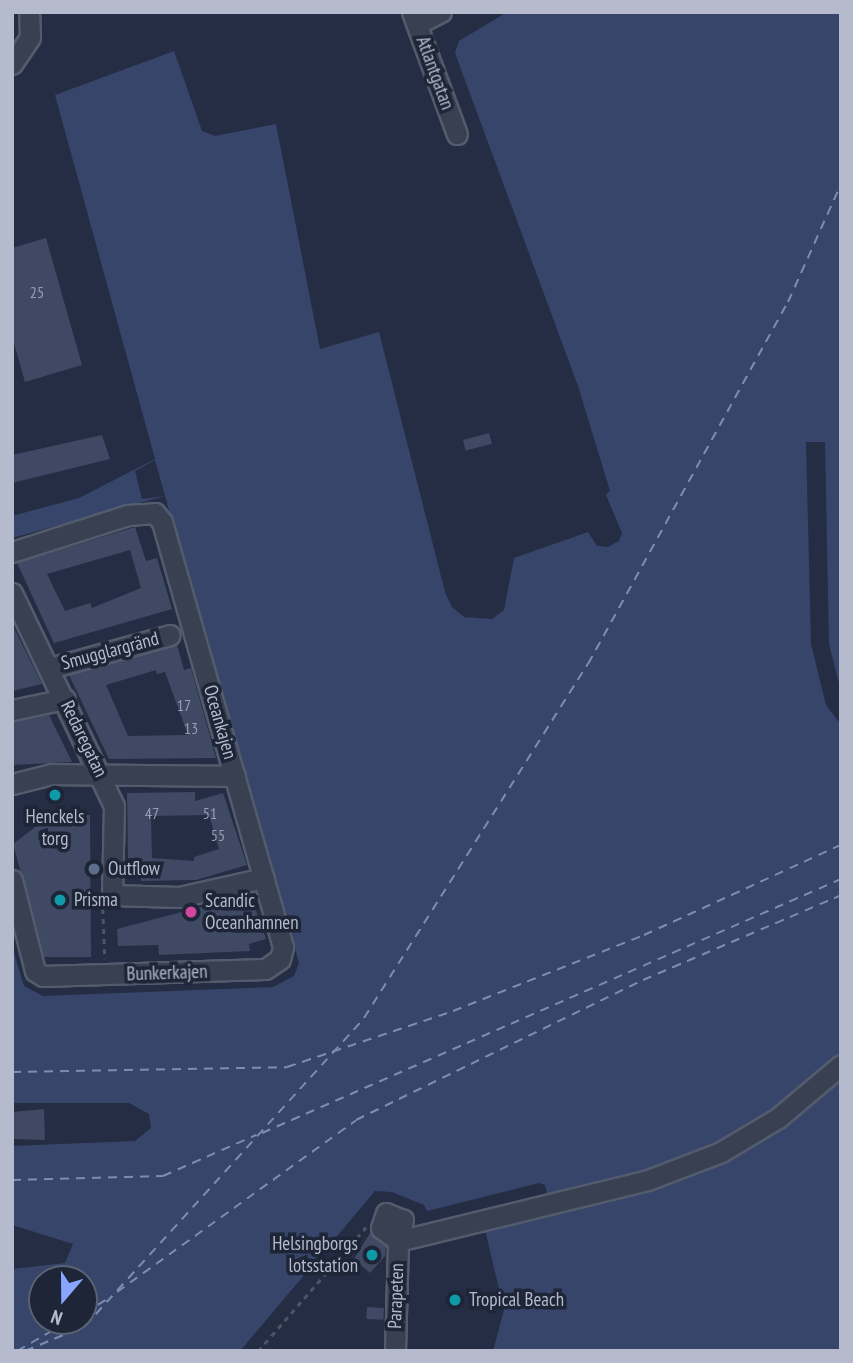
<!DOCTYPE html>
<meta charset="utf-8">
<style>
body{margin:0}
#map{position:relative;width:853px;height:1363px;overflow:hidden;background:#242d43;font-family:"PT Sans Narrow",sans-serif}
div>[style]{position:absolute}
.water>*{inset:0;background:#37456b}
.pier>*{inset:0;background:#242d43}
.ferry>*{height:2px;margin-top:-1px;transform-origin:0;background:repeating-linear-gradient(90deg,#7b8cb5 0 9px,transparent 0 16px)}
.building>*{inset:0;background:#404963;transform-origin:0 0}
.path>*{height:2.5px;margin-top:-1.25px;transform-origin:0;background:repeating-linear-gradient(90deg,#445960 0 5px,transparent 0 10px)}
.roads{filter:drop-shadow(2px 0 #535b6c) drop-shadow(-2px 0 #535b6c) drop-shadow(0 2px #535b6c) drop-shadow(0 -2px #535b6c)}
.minor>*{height:19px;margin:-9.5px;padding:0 9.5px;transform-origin:9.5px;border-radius:9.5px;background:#384052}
.dots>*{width:19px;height:19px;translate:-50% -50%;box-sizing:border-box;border:4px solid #1d2537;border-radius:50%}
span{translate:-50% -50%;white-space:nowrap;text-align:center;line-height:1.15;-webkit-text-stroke:7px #1d2537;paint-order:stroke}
.number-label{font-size:16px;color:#989eb2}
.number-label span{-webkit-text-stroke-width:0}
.street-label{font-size:19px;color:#b5bbcc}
.poi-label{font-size:19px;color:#b5bbcc}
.left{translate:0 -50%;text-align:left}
.right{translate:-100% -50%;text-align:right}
.frame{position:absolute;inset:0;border:14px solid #b5bbcc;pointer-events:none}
.north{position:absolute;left:28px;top:1265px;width:70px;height:70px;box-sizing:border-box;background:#1d2537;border:2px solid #5a6173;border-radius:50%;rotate:200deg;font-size:19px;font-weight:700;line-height:28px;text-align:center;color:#b5bbcc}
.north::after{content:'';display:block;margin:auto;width:24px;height:32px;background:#88a6ff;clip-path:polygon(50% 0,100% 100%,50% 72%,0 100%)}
</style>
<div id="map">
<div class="water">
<div style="clip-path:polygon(evenodd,507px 12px,841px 12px,841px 1351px,493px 1351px,504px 1310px,485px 1230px,550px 1206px,545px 1185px,539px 1183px,427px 1211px,424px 1205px,392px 1192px,375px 1191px,240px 1351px,12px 1351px,12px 1269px,65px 1263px,73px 1244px,12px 1225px,12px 1146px,135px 1141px,151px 1128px,149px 1114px,129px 1103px,12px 1103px,12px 946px,24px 986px,43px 996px,273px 987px,294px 976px,299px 963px,165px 496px,12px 538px,12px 516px,79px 498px,155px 459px,55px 95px,174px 51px,202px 131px,215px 136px,276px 124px,320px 349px,379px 332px,445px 592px,452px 607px,464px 617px,492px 619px,504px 610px,514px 558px,588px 532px,597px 546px,608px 547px,619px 541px,622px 533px,606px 495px,610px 491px,578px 386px,455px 53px,459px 41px,507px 12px,42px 1279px,84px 1279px,84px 1321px,42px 1321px,42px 1279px)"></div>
</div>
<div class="pier">
<div style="clip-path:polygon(806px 442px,825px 442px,829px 644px,841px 691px,841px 725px,826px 705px,811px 644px)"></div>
<div style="clip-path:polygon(155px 460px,165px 496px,142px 499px,135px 471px)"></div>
</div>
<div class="ferry">
<div style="left:12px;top:1072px;width:275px;rotate:-1deg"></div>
<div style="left:287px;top:1067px;width:175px;rotate:-18.6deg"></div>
<div style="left:453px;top:1011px;width:206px;rotate:-21.7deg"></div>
<div style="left:644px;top:935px;width:217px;rotate:-24.6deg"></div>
<div style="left:262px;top:1133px;width:632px;rotate:-23.69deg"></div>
<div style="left:12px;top:1180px;width:151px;rotate:-1.5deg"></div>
<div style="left:163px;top:1176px;width:102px;rotate:-23.8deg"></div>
<div style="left:117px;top:1292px;width:294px;rotate:-35.7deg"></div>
<div style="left:356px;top:1120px;width:319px;rotate:-26deg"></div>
<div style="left:643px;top:980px;width:215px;rotate:-23.2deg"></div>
<div style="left:84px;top:1313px;width:27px;rotate:-31deg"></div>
<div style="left:17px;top:1351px;width:60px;rotate:-30deg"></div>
<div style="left:25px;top:1351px;width:65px;rotate:-22.6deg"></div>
<div style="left:85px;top:1326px;width:416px;rotate:-47.8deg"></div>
<div style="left:364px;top:1018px;width:419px;rotate:-57.7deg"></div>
<div style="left:588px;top:664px;width:414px;rotate:-61.1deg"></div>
<div style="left:788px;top:302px;width:129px;rotate:-65.8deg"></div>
</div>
<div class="building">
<div style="clip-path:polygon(46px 238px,82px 365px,25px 382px,12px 336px,12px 248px)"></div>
<div style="left:489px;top:433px;width:11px;height:27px;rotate:75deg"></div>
<div style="clip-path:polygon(102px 435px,110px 459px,12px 483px,12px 455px)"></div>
<div style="clip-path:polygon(evenodd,135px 527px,146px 561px,157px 558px,172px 609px,54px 643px,17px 563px,135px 527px,130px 550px,141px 588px,92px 608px,90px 603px,65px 611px,47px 574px,130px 550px)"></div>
<div style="clip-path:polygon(12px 624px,42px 684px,12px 691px)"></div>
<div style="clip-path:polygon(evenodd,177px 645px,184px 670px,191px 668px,216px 758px,109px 759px,69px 675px,177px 645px,156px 670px,157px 674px,165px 672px,188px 735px,128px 736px,106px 685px,156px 670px)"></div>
<div style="clip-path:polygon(49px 715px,72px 762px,12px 765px,12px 722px)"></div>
<div style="clip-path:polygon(evenodd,195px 792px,195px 801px,223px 793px,247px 865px,196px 880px,141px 881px,139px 858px,128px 858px,127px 793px,195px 792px,209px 815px,219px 849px,194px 857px,194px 861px,152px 858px,151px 816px,209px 815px)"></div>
<div style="clip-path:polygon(51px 815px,90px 815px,91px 957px,44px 957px,13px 844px)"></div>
<div style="clip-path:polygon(250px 894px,266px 939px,249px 944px,250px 951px,159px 955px,158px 945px,118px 946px,117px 929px)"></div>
<div style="clip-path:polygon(44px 1109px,45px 1140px,12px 1139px,12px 1112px)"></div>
<div style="clip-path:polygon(370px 1233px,386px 1247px,385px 1256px,370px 1273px,354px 1259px)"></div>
<div style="left:367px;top:1307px;width:17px;height:12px;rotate:3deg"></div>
</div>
<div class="path">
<div style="left:103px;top:909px;width:50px;rotate:87.7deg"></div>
<div style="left:258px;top:1351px;width:164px;rotate:-48.9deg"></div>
</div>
<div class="roads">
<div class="minor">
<div style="left:412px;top:12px;width:130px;rotate:69.8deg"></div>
<div style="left:417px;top:24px;width:27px;rotate:-27deg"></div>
<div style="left:12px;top:64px;width:32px;rotate:-56deg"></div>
<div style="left:30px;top:37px;width:25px;rotate:-92deg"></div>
<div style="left:12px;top:552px;width:122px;rotate:-17.7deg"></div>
<div style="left:128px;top:515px;width:27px;rotate:-4deg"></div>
<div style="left:155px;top:513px;width:11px;rotate:52deg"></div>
<div style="left:162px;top:522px;width:442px;rotate:74.1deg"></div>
<div style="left:283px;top:947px;width:12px;rotate:104deg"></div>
<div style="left:280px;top:959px;width:18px;rotate:146deg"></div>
<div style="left:265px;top:969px;width:222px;rotate:178.2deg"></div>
<div style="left:43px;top:976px;width:9px;rotate:-148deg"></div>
<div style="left:35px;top:971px;width:94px;rotate:-104.2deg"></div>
<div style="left:12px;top:593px;width:236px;rotate:64.4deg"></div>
<div style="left:114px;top:806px;width:89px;rotate:91.3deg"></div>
<div style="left:112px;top:895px;width:67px;rotate:1.7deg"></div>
<div style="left:179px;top:897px;width:87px;rotate:-12.6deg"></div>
<div style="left:50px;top:668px;width:124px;rotate:-15.4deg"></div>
<div style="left:12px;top:710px;width:54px;rotate:-11.7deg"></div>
<div style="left:12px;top:784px;width:41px;rotate:-14deg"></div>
<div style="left:52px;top:774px;width:183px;rotate:0.6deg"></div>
<div style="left:398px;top:1241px;width:257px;rotate:-13.7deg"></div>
<div style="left:648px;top:1180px;width:78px;rotate:-21deg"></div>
<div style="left:721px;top:1152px;width:66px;rotate:-30.8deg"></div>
<div style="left:778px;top:1118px;width:82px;rotate:-40.1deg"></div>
<div style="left:395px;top:1351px;width:110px;rotate:-88.4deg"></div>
<div style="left:398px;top:1241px;width:22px;rotate:-77deg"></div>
<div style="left:403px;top:1220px;width:18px;rotate:-158deg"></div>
<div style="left:386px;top:1213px;width:16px;rotate:108deg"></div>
<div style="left:381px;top:1228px;width:21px;rotate:37deg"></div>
</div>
</div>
<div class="dots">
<div style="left:55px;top:795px;background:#0f9aa8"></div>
<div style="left:94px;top:869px;background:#5c6f8a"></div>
<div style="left:60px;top:900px;background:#0f9aa8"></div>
<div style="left:191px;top:912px;background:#d1479c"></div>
<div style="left:372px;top:1255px;background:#0f9aa8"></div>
<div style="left:455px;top:1300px;background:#0f9aa8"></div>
</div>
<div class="number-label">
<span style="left:37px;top:292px">25</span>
<span style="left:184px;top:705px">17</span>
<span style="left:191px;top:728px">13</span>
<span style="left:152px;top:813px">47</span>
<span style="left:210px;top:813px">51</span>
<span style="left:218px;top:835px">55</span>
</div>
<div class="street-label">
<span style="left:435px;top:73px;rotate:70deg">Atlantgatan</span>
<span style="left:110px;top:651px;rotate:-15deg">Smugglargränd</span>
<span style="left:220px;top:722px;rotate:74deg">Oceankajen</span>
<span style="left:84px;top:739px;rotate:64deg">Redaregatan</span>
<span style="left:167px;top:973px;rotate:-2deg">Bunkerkajen</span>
<span style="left:396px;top:1296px;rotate:-88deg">Parapeten</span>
</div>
<div class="poi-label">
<span style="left:55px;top:828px">Henckels<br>torg</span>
<span class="left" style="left:108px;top:869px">Outflow</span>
<span class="left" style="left:74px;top:900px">Prisma</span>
<span class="left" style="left:205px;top:912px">Scandic<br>Oceanhamnen</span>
<span class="right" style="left:358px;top:1255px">Helsingborgs<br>lotsstation</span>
<span class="left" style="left:469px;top:1300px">Tropical Beach</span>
</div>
<div class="frame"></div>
<div class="north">N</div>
</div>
